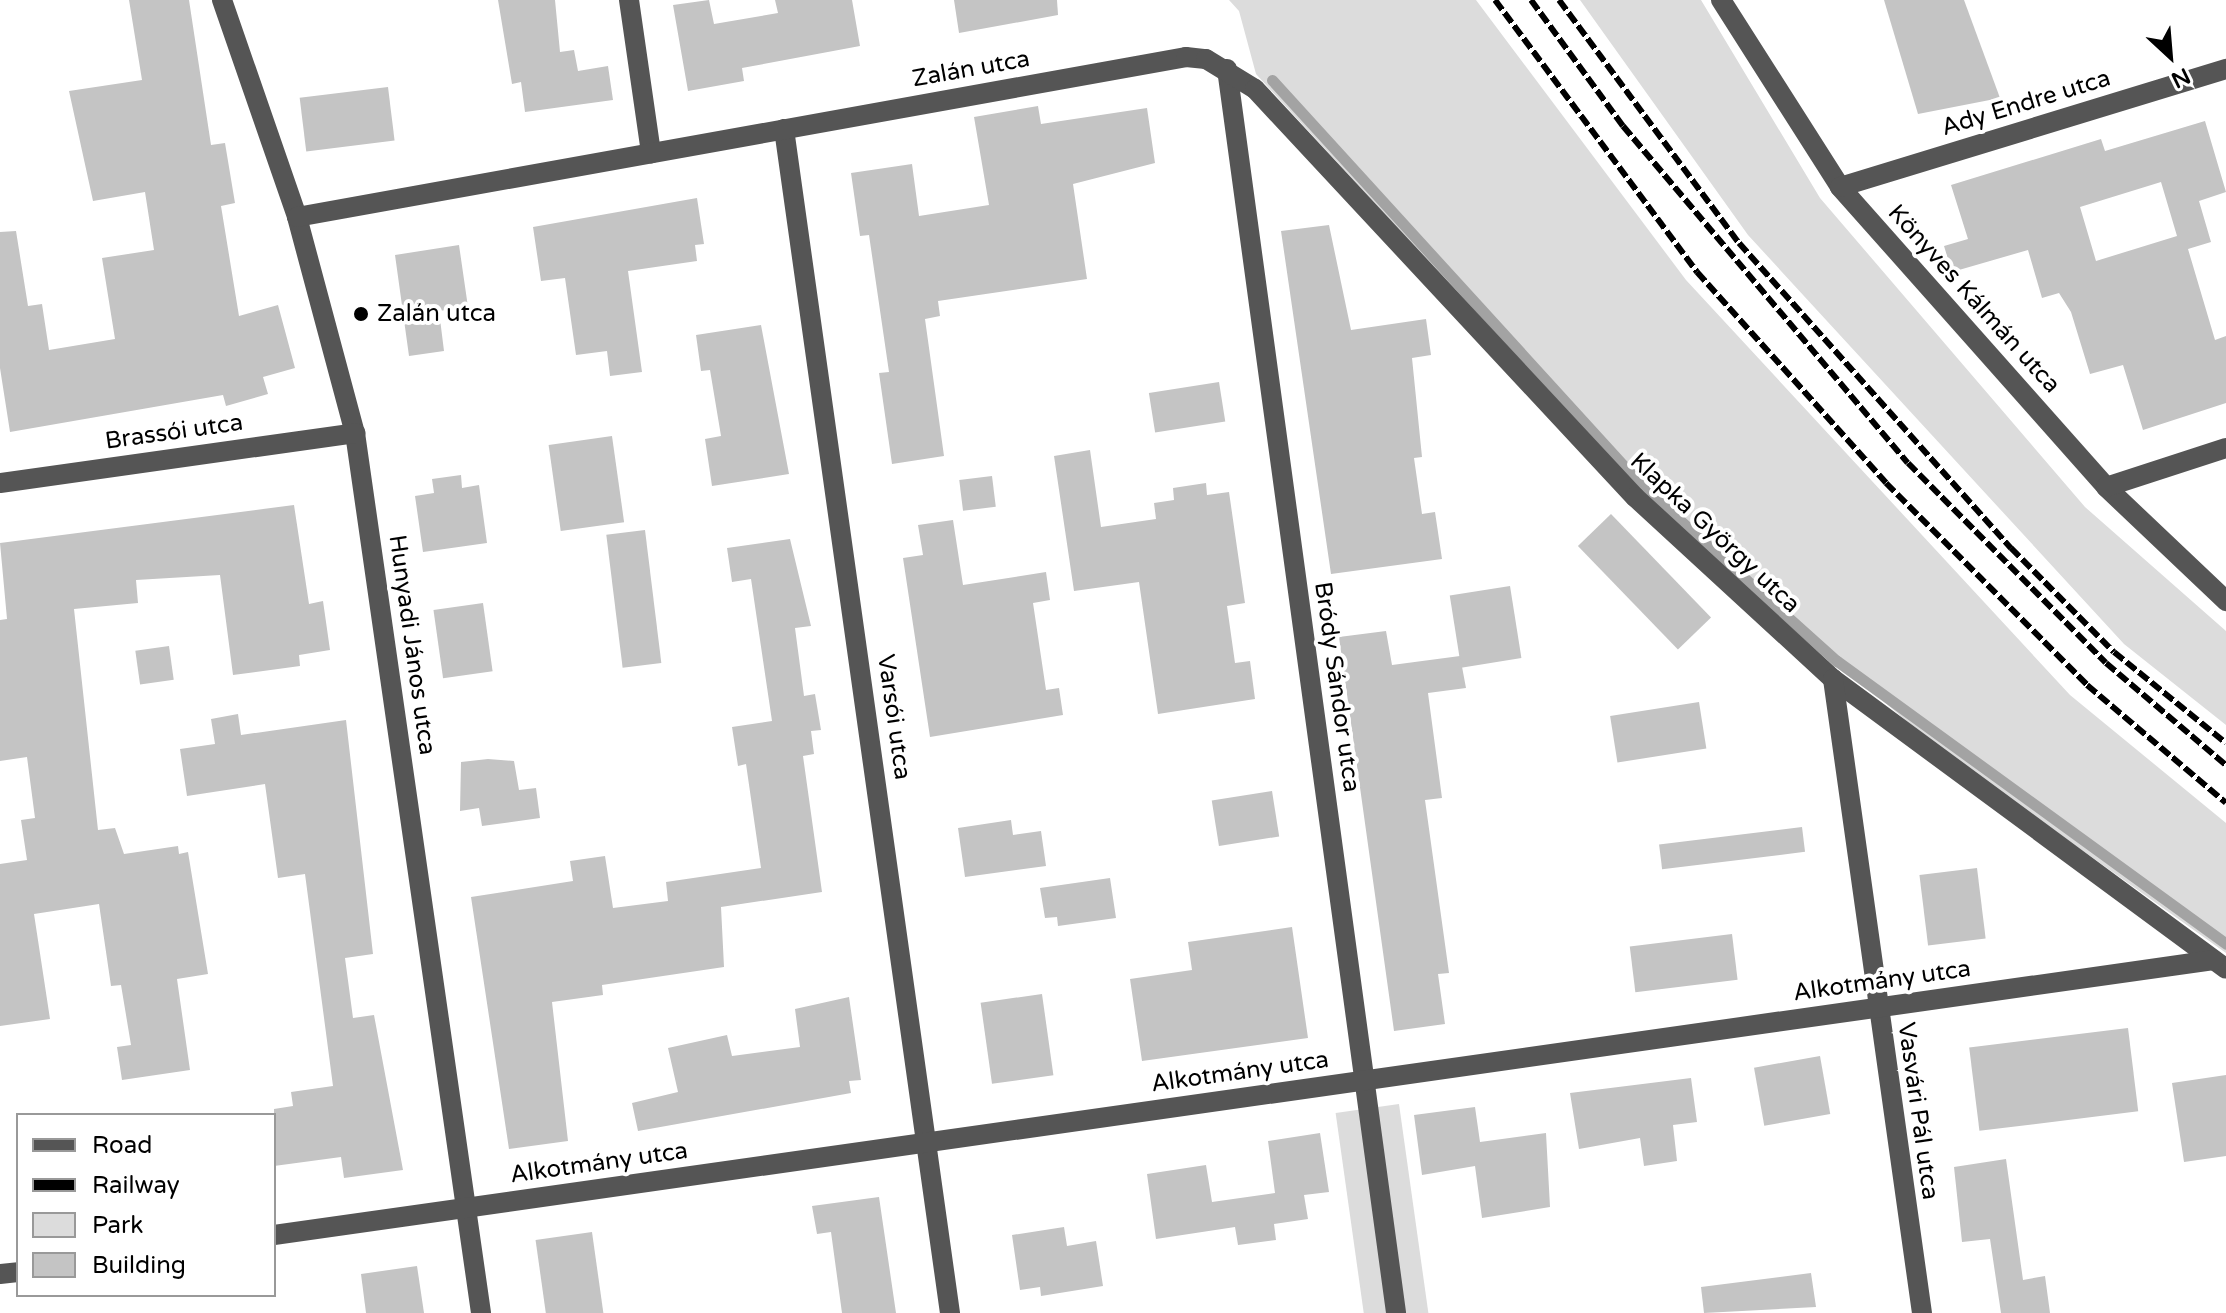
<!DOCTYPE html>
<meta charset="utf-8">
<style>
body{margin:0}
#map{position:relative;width:2226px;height:1313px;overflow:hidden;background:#fff;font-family:"Varela Round",sans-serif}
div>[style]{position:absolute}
.green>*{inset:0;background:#dcdcdc;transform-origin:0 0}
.stream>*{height:11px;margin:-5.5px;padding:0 5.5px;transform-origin:5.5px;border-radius:5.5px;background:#a3a3a3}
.building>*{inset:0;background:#c4c4c4;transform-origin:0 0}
.minor>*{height:20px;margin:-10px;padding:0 10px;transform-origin:10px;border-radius:10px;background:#555}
.rail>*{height:6px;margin-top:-3px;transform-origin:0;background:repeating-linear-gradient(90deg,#000 0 12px,transparent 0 16px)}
.dots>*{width:22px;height:22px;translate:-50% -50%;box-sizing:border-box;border:4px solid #fff;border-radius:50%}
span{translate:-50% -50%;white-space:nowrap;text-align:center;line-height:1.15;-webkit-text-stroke:8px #fff;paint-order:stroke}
.street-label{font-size:24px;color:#000}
.poi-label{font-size:24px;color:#000}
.left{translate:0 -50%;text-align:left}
.legend{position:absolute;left:16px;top:1113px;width:260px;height:184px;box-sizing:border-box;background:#fff;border:2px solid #999;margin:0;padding:10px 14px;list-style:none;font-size:24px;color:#000}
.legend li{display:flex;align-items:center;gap:16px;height:40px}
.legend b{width:40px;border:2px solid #999}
.north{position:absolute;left:2130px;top:16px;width:80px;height:80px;-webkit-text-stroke:6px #fff;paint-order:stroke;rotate:154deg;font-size:22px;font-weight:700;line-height:32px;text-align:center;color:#000}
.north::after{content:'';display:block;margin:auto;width:28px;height:36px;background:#000;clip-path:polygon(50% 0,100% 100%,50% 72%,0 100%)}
</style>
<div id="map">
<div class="green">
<div style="clip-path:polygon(1229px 0,1476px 0,1686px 280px,2070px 695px,2226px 823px,2226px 953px,1933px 744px,1638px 489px,1256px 74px,1239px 11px)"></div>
<div style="clip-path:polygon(1580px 0,1701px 0,1820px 198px,2085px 507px,2226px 631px,2226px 725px,2124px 644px,1748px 235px)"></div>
<div style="left:1399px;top:1104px;width:211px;height:64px;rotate:82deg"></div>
</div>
<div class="stream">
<div style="left:1272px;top:80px;width:554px;rotate:47.64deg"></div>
<div style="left:1645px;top:489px;width:258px;rotate:41.9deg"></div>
<div style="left:1837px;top:661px;width:481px;rotate:36deg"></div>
</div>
<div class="building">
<div style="clip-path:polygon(129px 0,189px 0,211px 145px,225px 143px,235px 203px,221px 206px,239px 316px,278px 305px,295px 368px,263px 377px,268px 394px,226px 406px,223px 395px,10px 432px,0 368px,0 232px,16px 231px,28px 306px,42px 304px,49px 350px,115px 339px,102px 258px,154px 250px,145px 192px,93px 201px,69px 91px,142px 80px)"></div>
<div style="clip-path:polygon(498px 0,555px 0,560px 52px,574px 50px,578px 71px,608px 66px,613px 100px,525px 112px,521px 82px,512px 84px)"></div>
<div style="clip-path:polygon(709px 0,714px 24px,778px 13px,775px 0,852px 0,860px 46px,742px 68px,744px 81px,688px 91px,673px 5px)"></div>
<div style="clip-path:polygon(954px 0,1057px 0,1058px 15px,959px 33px)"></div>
<div style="clip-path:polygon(1884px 0,1964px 0,2000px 98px,1918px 114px)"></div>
<div style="left:388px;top:87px;width:54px;height:89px;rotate:83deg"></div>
<div style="clip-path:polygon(1038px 106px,1041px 124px,1147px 108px,1155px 163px,1073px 184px,1087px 279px,938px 301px,940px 316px,925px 319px,944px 456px,892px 464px,879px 373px,889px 372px,869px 235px,860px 236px,851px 173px,912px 164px,919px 216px,989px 205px,974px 117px)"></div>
<div style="clip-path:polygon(evenodd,2205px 121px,2226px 192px,2199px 201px,2211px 242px,2188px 249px,2215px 340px,2226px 336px,2226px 403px,2143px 430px,2123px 365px,2090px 374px,2071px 312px,2059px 293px,2042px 298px,2028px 250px,1952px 272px,1944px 246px,1968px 239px,1951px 185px,2101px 139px,2105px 151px,2205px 121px,2161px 182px,2177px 236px,2096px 261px,2080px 207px,2161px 182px)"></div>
<div style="clip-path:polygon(697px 198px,704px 244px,695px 245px,697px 261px,628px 271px,642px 372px,610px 376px,607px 351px,576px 355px,565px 278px,541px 281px,533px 227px)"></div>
<div style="clip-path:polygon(1329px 225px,1351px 330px,1426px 319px,1431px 355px,1412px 358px,1422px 457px,1414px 458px,1422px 514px,1435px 512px,1442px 559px,1331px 574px,1281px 231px)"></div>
<div style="clip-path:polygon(459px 245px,468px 307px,439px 311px,444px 351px,409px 356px,395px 255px)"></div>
<div style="clip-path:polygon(761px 325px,789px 474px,712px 486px,705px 439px,721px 436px,710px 370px,701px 371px,696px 335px)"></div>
<div style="left:1219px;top:382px;width:40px;height:71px;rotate:81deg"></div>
<div style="left:612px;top:436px;width:87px;height:64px;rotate:82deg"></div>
<div style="clip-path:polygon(1090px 450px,1101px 527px,1156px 519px,1154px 503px,1174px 500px,1173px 488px,1206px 483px,1207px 495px,1229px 492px,1245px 603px,1227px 606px,1235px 663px,1250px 661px,1255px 699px,1158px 714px,1139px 582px,1074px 591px,1054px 456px)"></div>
<div style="clip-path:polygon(461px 475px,462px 488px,479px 485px,487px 543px,423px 552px,415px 496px,434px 493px,432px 479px)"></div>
<div style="left:992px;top:476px;width:31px;height:33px;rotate:83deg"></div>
<div style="clip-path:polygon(294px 505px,309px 604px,323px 601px,330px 650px,299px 655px,300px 666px,233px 675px,220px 575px,136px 580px,138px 603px,74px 609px,98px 830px,115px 828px,124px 854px,178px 846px,179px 854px,188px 852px,208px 974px,177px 979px,190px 1070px,122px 1080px,117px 1047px,131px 1045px,121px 985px,111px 986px,99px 904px,34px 914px,50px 1019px,0 1026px,0 864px,27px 860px,21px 820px,35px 818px,27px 757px,0 761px,0 620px,7px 619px,0 543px)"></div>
<div style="left:1611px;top:514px;width:144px;height:46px;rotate:46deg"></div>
<div style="clip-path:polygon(953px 520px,963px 585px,1046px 572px,1050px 600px,1033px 603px,1046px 690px,1059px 688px,1063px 715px,930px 737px,903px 558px,923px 555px,918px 525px)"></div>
<div style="left:645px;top:530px;width:134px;height:39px;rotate:83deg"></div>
<div style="clip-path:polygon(790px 539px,811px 626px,795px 628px,804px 696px,815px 694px,821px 730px,811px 731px,814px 754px,803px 756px,822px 892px,721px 907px,724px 967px,602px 985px,603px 995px,552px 1002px,568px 1141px,509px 1149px,471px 897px,573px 881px,570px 861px,605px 856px,613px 908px,668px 901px,666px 882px,761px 868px,746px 764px,738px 766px,732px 727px,772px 721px,751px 579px,732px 582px,727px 548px)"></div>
<div style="left:1510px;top:586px;width:73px;height:61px;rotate:81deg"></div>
<div style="left:483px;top:603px;width:69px;height:50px;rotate:82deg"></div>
<div style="clip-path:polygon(1386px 631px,1392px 665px,1460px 656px,1466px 688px,1428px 693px,1442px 798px,1425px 800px,1449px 973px,1438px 974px,1445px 1024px,1394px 1031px,1339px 637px)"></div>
<div style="left:169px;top:646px;width:34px;height:34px;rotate:82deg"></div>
<div style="left:1699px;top:702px;width:47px;height:90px;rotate:81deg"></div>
<div style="clip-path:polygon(238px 714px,241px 735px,346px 720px,373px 954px,345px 958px,353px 1018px,374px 1015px,403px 1170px,344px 1178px,341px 1157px,274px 1166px,274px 1109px,293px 1106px,291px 1092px,333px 1086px,305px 874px,278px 878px,265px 784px,187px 796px,180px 749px,215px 744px,211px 719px)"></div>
<div style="clip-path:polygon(488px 759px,514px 761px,519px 790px,536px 788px,540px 818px,482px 826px,479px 808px,460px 811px,461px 762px)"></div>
<div style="left:1272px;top:791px;width:46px;height:61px;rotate:81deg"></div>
<div style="clip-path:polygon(1011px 820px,1013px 835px,1041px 831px,1046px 866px,965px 877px,958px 828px)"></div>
<div style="left:1802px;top:827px;width:25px;height:144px;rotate:83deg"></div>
<div style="left:1977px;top:868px;width:71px;height:58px;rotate:83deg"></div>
<div style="clip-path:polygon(1110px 878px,1116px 918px,1058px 926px,1057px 917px,1045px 918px,1040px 888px)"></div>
<div style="clip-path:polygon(1292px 927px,1308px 1038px,1142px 1061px,1130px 979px,1192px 970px,1188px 942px)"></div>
<div style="left:1732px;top:934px;width:46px;height:103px;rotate:83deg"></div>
<div style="left:1042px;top:994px;width:82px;height:62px;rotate:82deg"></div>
<div style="clip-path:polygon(849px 997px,861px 1080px,849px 1081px,851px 1093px,638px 1131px,632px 1103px,678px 1092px,668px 1048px,727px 1035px,732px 1056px,800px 1047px,795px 1009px)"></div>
<div style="left:2128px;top:1028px;width:84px;height:160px;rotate:83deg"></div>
<div style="left:1820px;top:1056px;width:59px;height:67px;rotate:80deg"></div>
<div style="clip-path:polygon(2226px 1075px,2226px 1156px,2184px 1162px,2172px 1083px)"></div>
<div style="clip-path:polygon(1691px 1078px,1697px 1122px,1673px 1125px,1677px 1161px,1644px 1166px,1640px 1138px,1579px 1149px,1570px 1093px)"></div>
<div style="clip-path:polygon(1475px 1107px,1480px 1142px,1546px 1133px,1550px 1207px,1482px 1218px,1475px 1166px,1422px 1175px,1414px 1115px)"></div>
<div style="clip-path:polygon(1320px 1133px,1329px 1192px,1304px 1195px,1308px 1219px,1274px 1224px,1276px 1240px,1238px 1245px,1235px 1227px,1156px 1239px,1147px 1174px,1206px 1165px,1212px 1202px,1275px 1193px,1268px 1141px)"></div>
<div style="clip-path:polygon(2006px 1159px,2023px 1280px,2045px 1276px,2050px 1313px,2001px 1313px,1990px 1239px,1962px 1242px,1954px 1167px)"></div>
<div style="clip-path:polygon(879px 1197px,896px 1313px,842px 1313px,831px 1232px,817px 1234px,812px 1206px)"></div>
<div style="clip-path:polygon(1064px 1227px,1067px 1246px,1096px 1241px,1103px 1286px,1041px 1296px,1040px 1287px,1020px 1290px,1012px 1235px)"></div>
<div style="left:592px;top:1232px;width:82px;height:57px;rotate:82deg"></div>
<div style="clip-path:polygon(417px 1266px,424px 1313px,366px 1313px,361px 1274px)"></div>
<div style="clip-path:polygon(1811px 1273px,1816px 1307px,1704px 1313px,1701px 1287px)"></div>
</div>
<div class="minor">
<div style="left:222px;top:0;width:230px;rotate:70.9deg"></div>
<div style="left:297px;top:217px;width:224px;rotate:75deg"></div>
<div style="left:355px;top:433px;width:889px;rotate:81.85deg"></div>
<div style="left:629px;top:0;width:155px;rotate:81.8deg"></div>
<div style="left:1721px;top:0;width:222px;rotate:57.5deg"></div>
<div style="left:1840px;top:187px;width:401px;rotate:48.4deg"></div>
<div style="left:2106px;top:487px;width:166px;rotate:43.5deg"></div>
<div style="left:1227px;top:69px;width:1255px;rotate:82.26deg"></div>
<div style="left:784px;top:129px;width:1196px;rotate:82.02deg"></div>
<div style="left:1840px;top:187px;width:404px;rotate:-17deg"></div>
<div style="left:297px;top:217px;width:903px;rotate:-10.2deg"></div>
<div style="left:1186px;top:57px;width:20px;rotate:6deg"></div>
<div style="left:1206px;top:59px;width:57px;rotate:31.5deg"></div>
<div style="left:1255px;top:89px;width:558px;rotate:47.04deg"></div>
<div style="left:1635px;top:497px;width:269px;rotate:42.6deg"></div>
<div style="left:1833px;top:679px;width:488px;rotate:36.4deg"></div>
<div style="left:0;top:483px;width:359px;rotate:-8deg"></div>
<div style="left:2106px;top:487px;width:126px;rotate:-18deg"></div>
<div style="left:1833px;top:679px;width:640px;rotate:82.01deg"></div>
<div style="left:274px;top:1235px;width:1959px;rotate:-8.07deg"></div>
<div style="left:0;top:1274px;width:18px;rotate:-6deg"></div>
</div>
<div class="rail">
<div style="left:1495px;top:0;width:339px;rotate:53.4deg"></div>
<div style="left:1697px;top:272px;width:283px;rotate:48.1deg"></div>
<div style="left:1886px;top:483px;width:285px;rotate:45.1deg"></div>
<div style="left:2087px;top:685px;width:182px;rotate:40.3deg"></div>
<div style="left:1531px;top:0;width:156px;rotate:53.9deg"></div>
<div style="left:1623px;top:126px;width:441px;rotate:49.8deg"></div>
<div style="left:1908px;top:463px;width:281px;rotate:45.3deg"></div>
<div style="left:2106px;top:663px;width:157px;rotate:40.4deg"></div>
<div style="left:1559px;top:0;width:302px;rotate:53.5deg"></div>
<div style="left:1739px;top:243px;width:409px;rotate:48.3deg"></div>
<div style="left:2011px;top:548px;width:146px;rotate:45.3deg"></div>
<div style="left:2114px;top:652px;width:144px;rotate:39.1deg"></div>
</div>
<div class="dots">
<div style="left:361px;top:314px;background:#000"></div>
</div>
<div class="street-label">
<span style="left:971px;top:69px;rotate:-10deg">Zalán utca</span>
<span style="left:2026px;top:103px;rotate:-17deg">Ady Endre utca</span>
<span style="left:1974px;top:299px;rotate:48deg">Könyves Kálmán utca</span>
<span style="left:174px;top:432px;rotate:-8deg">Brassói utca</span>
<span style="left:1715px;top:533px;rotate:43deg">Klapka György utca</span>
<span style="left:412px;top:645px;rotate:82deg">Hunyadi János utca</span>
<span style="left:1337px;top:687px;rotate:82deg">Bródy Sándor utca</span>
<span style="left:894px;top:717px;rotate:82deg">Varsói utca</span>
<span style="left:1882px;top:981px;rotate:-8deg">Alkotmány utca</span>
<span style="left:1240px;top:1072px;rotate:-8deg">Alkotmány utca</span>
<span style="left:1918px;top:1111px;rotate:82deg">Vasvári Pál utca</span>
<span style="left:599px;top:1163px;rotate:-8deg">Alkotmány utca</span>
</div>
<div class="poi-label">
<span class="left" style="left:377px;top:314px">Zalán utca</span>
</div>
<ul class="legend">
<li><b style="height:10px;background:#555"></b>Road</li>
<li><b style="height:10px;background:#000"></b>Railway</li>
<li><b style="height:22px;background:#dcdcdc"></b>Park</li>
<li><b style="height:22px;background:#c4c4c4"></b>Building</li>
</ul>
<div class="north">N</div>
</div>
